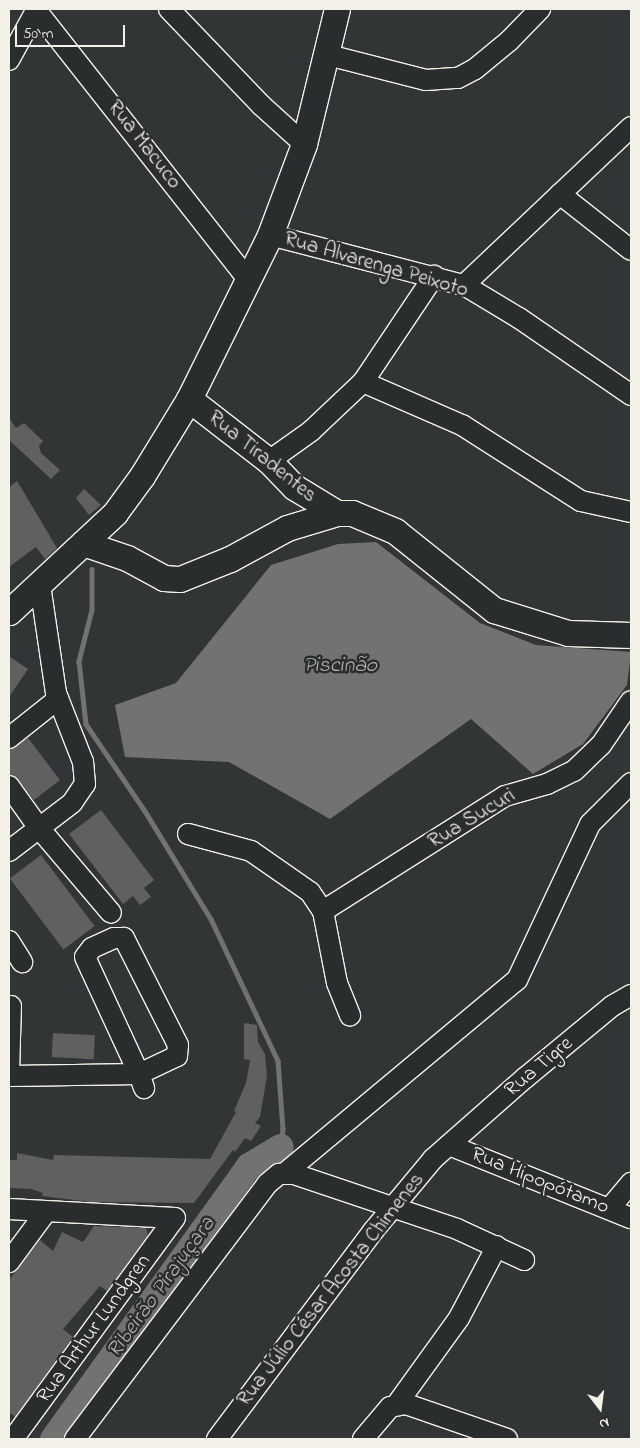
<!DOCTYPE html>
<meta charset="utf-8">
<style>
body{margin:0}
#map{position:relative;width:640px;height:1448px;overflow:hidden;background:#323535;font-family:"Indie Flower",sans-serif}
div>[style]{position:absolute}
.water>*{inset:0;background:#727370}
.stream>*{height:4.5px;margin:-2.25px;padding:0 2.25px;transform-origin:2.25px;border-radius:2.25px;background:#727370}
.river>*{height:26px;margin:-13px;padding:0 13px;transform-origin:13px;border-radius:13px;background:#727370}
.building>*{inset:0;background:#5f605f;transform-origin:0 0}
.roads{filter:drop-shadow(1px 0 #f4f1e8) drop-shadow(-1px 0 #f4f1e8) drop-shadow(0 1px #f4f1e8) drop-shadow(0 -1px #f4f1e8)}
.minor>*{height:20px;margin:-10px;padding:0 10px;transform-origin:10px;border-radius:10px;background:#2a2d2e}
.major>*{height:25px;margin:-12.5px;padding:0 12.5px;transform-origin:12.5px;border-radius:12.5px;background:#2a2d2e}
span{translate:-50% -50%;white-space:nowrap;text-align:center;line-height:1.15;-webkit-text-stroke:5px #2a2d2e;paint-order:stroke}
.street-label{font-size:21px;color:#f4f1e8}
.water-label{font-size:22px;color:#b3b2ac;font-style:italic}
.frame{position:absolute;inset:0;border:10px solid #f4f1e8;pointer-events:none}
.north{position:absolute;left:575px;top:1383px;width:50px;height:50px;-webkit-text-stroke:4px #2a2d2e;paint-order:stroke;rotate:165deg;font-size:14px;font-weight:700;line-height:20px;text-align:center;color:#f4f1e8}
.north::after{content:'';display:block;margin:auto;width:18px;height:22px;background:#f4f1e8;clip-path:polygon(50% 0,100% 100%,50% 72%,0 100%)}
.scale{position:absolute;left:15px;top:25px;width:110px;height:22px;box-sizing:border-box;border:2px solid #f4f1e8;border-top:0;padding-left:6px;font-size:15px;line-height:18px;white-space:nowrap;color:#f4f1e8;-webkit-text-stroke:4px #2a2d2e;paint-order:stroke}
</style>
<div id="map">
<div class="water">
<div style="clip-path:polygon(376px 542px,480px 623px,536px 645px,631px 652px,627px 685px,583px 744px,533px 774px,471px 719px,330px 819px,229px 762px,125px 757px,115px 705px,176px 683px,271px 565px,338px 544px)"></div>
</div>
<div class="stream">
<div style="left:92px;top:569px;width:41px;rotate:90deg"></div>
<div style="left:92px;top:610px;width:53px;rotate:104.3deg"></div>
<div style="left:79px;top:661px;width:63px;rotate:83.7deg"></div>
<div style="left:86px;top:724px;width:105px;rotate:55.9deg"></div>
<div style="left:145px;top:811px;width:127px;rotate:58.6deg"></div>
<div style="left:211px;top:919px;width:157px;rotate:64.7deg"></div>
<div style="left:278px;top:1061px;width:68px;rotate:85.8deg"></div>
<div style="left:283px;top:1129px;width:18px;rotate:96deg"></div>
</div>
<div class="river">
<div style="left:53px;top:1439px;width:336px;rotate:-54.3deg"></div>
<div style="left:249px;top:1166px;width:37px;rotate:-31deg"></div>
</div>
<div class="building">
<div style="clip-path:polygon(9px 418px,16px 428px,24px 423px,43px 441px,39px 446px,41px 453px,60px 470px,51px 479px,9px 440px)"></div>
<div style="clip-path:polygon(17px 481px,57px 548px,45px 559px,36px 547px,9px 567px,9px 487px)"></div>
<div style="clip-path:polygon(84px 489px,101px 505px,89px 515px,76px 498px)"></div>
<div style="clip-path:polygon(9px 656px,28px 669px,9px 697px)"></div>
<div style="clip-path:polygon(28px 738px,60px 780px,34px 800px,18px 779px,9px 774px,9px 750px)"></div>
<div style="clip-path:polygon(101px 810px,154px 880px,144px 888px,151px 897px,140px 905px,133px 896px,123px 904px,69px 834px)"></div>
<div style="left:41px;top:855px;width:89px;height:39px;rotate:53deg"></div>
<div style="clip-path:polygon(244px 1023px,257px 1025px,258px 1042px,265px 1054px,267px 1076px,260px 1117px,255px 1123px,261px 1126px,251px 1141px,245px 1138px,235px 1152px,233px 1150px,194px 1203px,91px 1202px,42px 1196px,43px 1193px,31px 1189px,9px 1188px,9px 1160px,17px 1160px,17px 1153px,53px 1160px,54px 1155px,210px 1159px,236px 1112px,234px 1111px,246px 1083px,250px 1060px,244px 1059px)"></div>
<div style="left:53px;top:1033px;width:42px;height:24px;rotate:3deg"></div>
<div style="clip-path:polygon(94px 1226px,146px 1228px,148px 1235px,107px 1291px,100px 1286px,63px 1329px,73px 1337px,15px 1417px,9px 1412px,9px 1280px,40px 1240px,53px 1251px,62px 1232px,83px 1242px)"></div>
</div>
<div class="roads">
<div class="minor">
<div style="left:169px;top:9px;width:133px;rotate:46.2deg"></div>
<div style="left:261px;top:105px;width:58px;rotate:42.2deg"></div>
<div style="left:36px;top:10px;width:345px;rotate:51.8deg"></div>
<div style="left:328px;top:55px;width:101px;rotate:14.3deg"></div>
<div style="left:426px;top:80px;width:32px;rotate:-4deg"></div>
<div style="left:458px;top:78px;width:19px;rotate:-28deg"></div>
<div style="left:475px;top:69px;width:44px;rotate:-39.5deg"></div>
<div style="left:509px;top:41px;width:45px;rotate:-45.9deg"></div>
<div style="left:9px;top:60px;width:58px;rotate:-61.2deg"></div>
<div style="left:560px;top:194px;width:90px;rotate:38.3deg"></div>
<div style="left:270px;top:235px;width:200px;rotate:14.5deg"></div>
<div style="left:464px;top:285px;width:64px;rotate:31deg"></div>
<div style="left:519px;top:318px;width:136px;rotate:34.5deg"></div>
<div style="left:464px;top:285px;width:230px;rotate:-43.4deg"></div>
<div style="left:363px;top:382px;width:108px;rotate:23.5deg"></div>
<div style="left:462px;top:425px;width:141px;rotate:32.6deg"></div>
<div style="left:581px;top:501px;width:51px;rotate:12.4deg"></div>
<div style="left:269px;top:461px;width:52px;rotate:-35.5deg"></div>
<div style="left:311px;top:431px;width:71px;rotate:-43.3deg"></div>
<div style="left:363px;top:382px;width:128px;rotate:-56.2deg"></div>
<div style="left:9px;top:738px;width:63px;rotate:-38.5deg"></div>
<div style="left:9px;top:786px;width:52px;rotate:54.5deg"></div>
<div style="left:39px;top:828px;width:111px;rotate:49.7deg"></div>
<div style="left:188px;top:834px;width:65px;rotate:15.1deg"></div>
<div style="left:251px;top:851px;width:72px;rotate:34.8deg"></div>
<div style="left:310px;top:892px;width:23px;rotate:56deg"></div>
<div style="left:323px;top:911px;width:73px;rotate:79deg"></div>
<div style="left:337px;top:983px;width:35px;rotate:68deg"></div>
<div style="left:9px;top:851px;width:79px;rotate:-37.3deg"></div>
<div style="left:72px;top:803px;width:23px;rotate:-56deg"></div>
<div style="left:85px;top:784px;width:22px;rotate:-95deg"></div>
<div style="left:83px;top:762px;width:74px;rotate:-111.4deg"></div>
<div style="left:56px;top:693px;width:109px;rotate:-98.4deg"></div>
<div style="left:323px;top:911px;width:215px;rotate:-32.3deg"></div>
<div style="left:505px;top:796px;width:44px;rotate:-15.9deg"></div>
<div style="left:547px;top:784px;width:30px;rotate:-26deg"></div>
<div style="left:574px;top:771px;width:37px;rotate:-44deg"></div>
<div style="left:601px;top:745px;width:53px;rotate:-55.7deg"></div>
<div style="left:9px;top:941px;width:25px;rotate:58deg"></div>
<div style="left:9px;top:1072px;width:66px;rotate:-88.3deg"></div>
<div style="left:9px;top:1076px;width:130px;rotate:-0.9deg"></div>
<div style="left:139px;top:1074px;width:42px;rotate:-25.3deg"></div>
<div style="left:177px;top:1056px;width:11px;rotate:-85deg"></div>
<div style="left:178px;top:1045px;width:120px;rotate:-116.8deg"></div>
<div style="left:124px;top:938px;width:10px;rotate:180deg"></div>
<div style="left:114px;top:938px;width:24px;rotate:156deg"></div>
<div style="left:92px;top:948px;width:11px;rotate:128deg"></div>
<div style="left:85px;top:957px;width:129px;rotate:65.2deg"></div>
<div style="left:139px;top:1074px;width:15px;rotate:70deg"></div>
<div style="left:449px;top:1145px;width:196px;rotate:21.9deg"></div>
<div style="left:285px;top:1173px;width:302px;rotate:-39.8deg"></div>
<div style="left:517px;top:980px;width:172px;rotate:-64.9deg"></div>
<div style="left:590px;top:824px;width:58px;rotate:-45deg"></div>
<div style="left:610px;top:1208px;width:33px;rotate:-50deg"></div>
<div style="left:9px;top:1209px;width:166px;rotate:3.1deg"></div>
<div style="left:9px;top:1262px;width:62px;rotate:-53.5deg"></div>
<div style="left:397px;top:1404px;width:106px;rotate:-54.2deg"></div>
<div style="left:459px;top:1318px;width:81px;rotate:-62.2deg"></div>
<div style="left:13px;top:1439px;width:274px;rotate:-53.8deg"></div>
<div style="left:75px;top:1439px;width:319px;rotate:-53deg"></div>
<div style="left:267px;top:1184px;width:16px;rotate:-40deg"></div>
<div style="left:279px;top:1174px;width:15px"></div>
<div style="left:294px;top:1174px;width:172px;rotate:18.6deg"></div>
<div style="left:457px;top:1229px;width:74px;rotate:24.8deg"></div>
<div style="left:217px;top:1439px;width:261px;rotate:-53.1deg"></div>
<div style="left:374px;top:1230px;width:92px;rotate:-50.3deg"></div>
<div style="left:433px;top:1159px;width:123px;rotate:-41.4deg"></div>
<div style="left:525px;top:1078px;width:113px;rotate:-39.6deg"></div>
<div style="left:612px;top:1006px;width:22px;rotate:-30deg"></div>
<div style="left:363px;top:1439px;width:42px;rotate:-49.8deg"></div>
<div style="left:390px;top:1407px;width:16px;rotate:-11deg"></div>
<div style="left:406px;top:1404px;width:107px;rotate:19.1deg"></div>
</div>
<div class="major">
<div style="left:189px;top:399px;width:101px;rotate:37.8deg"></div>
<div style="left:269px;top:461px;width:36px;rotate:46deg"></div>
<div style="left:294px;top:487px;width:50px;rotate:31.2deg"></div>
<div style="left:83px;top:543px;width:46px;rotate:18.8deg"></div>
<div style="left:127px;top:558px;width:42px;rotate:28.4deg"></div>
<div style="left:164px;top:578px;width:16px;rotate:4deg"></div>
<div style="left:180px;top:579px;width:54px;rotate:-21.8deg"></div>
<div style="left:230px;top:559px;width:65px;rotate:-28.5deg"></div>
<div style="left:287px;top:528px;width:52px;rotate:-16.7deg"></div>
<div style="left:337px;top:513px;width:15px"></div>
<div style="left:352px;top:513px;width:47px;rotate:22.7deg"></div>
<div style="left:395px;top:531px;width:127px;rotate:38.6deg"></div>
<div style="left:494px;top:610px;width:77px;rotate:17.3deg"></div>
<div style="left:568px;top:633px;width:63px;rotate:1.8deg"></div>
<div style="left:9px;top:612px;width:145px;rotate:-43deg"></div>
<div style="left:115px;top:513px;width:46px;rotate:-53.9deg"></div>
<div style="left:142px;top:476px;width:90px;rotate:-58.6deg"></div>
<div style="left:189px;top:399px;width:183px;rotate:-63.7deg"></div>
<div style="left:270px;top:235px;width:97px;rotate:-69.5deg"></div>
<div style="left:304px;top:144px;width:139px;rotate:-76.3deg"></div>
</div>
</div>
<div class="street-label">
<span style="left:144px;top:145px;rotate:52deg">Rua Macuco</span>
<span style="left:376px;top:265px;rotate:16deg">Rua Alvarenga Peixoto</span>
<span style="left:262px;top:457px;rotate:39deg">Rua Tiradentes</span>
<span style="left:472px;top:819px;rotate:-31deg">Rua Sucuri</span>
<span style="left:539px;top:1067px;rotate:-40deg">Rua Tigre</span>
<span style="left:540px;top:1181px;rotate:22deg">Rua Hipopótamo</span>
<span style="left:331px;top:1290px;rotate:-52deg">Rua Júlio César Acosta Chimenes</span>
<span style="left:94px;top:1329px;rotate:-54deg">Rua Arthur Lundgren</span>
</div>
<div class="water-label">
<span style="left:340px;top:667px">Piscinão</span>
<span style="left:162px;top:1288px;rotate:-54deg">Ribeirão Pirajuçara</span>
</div>
<div class="frame"></div>
<div class="north">N</div>
<div class="scale">50 m</div>
</div>
